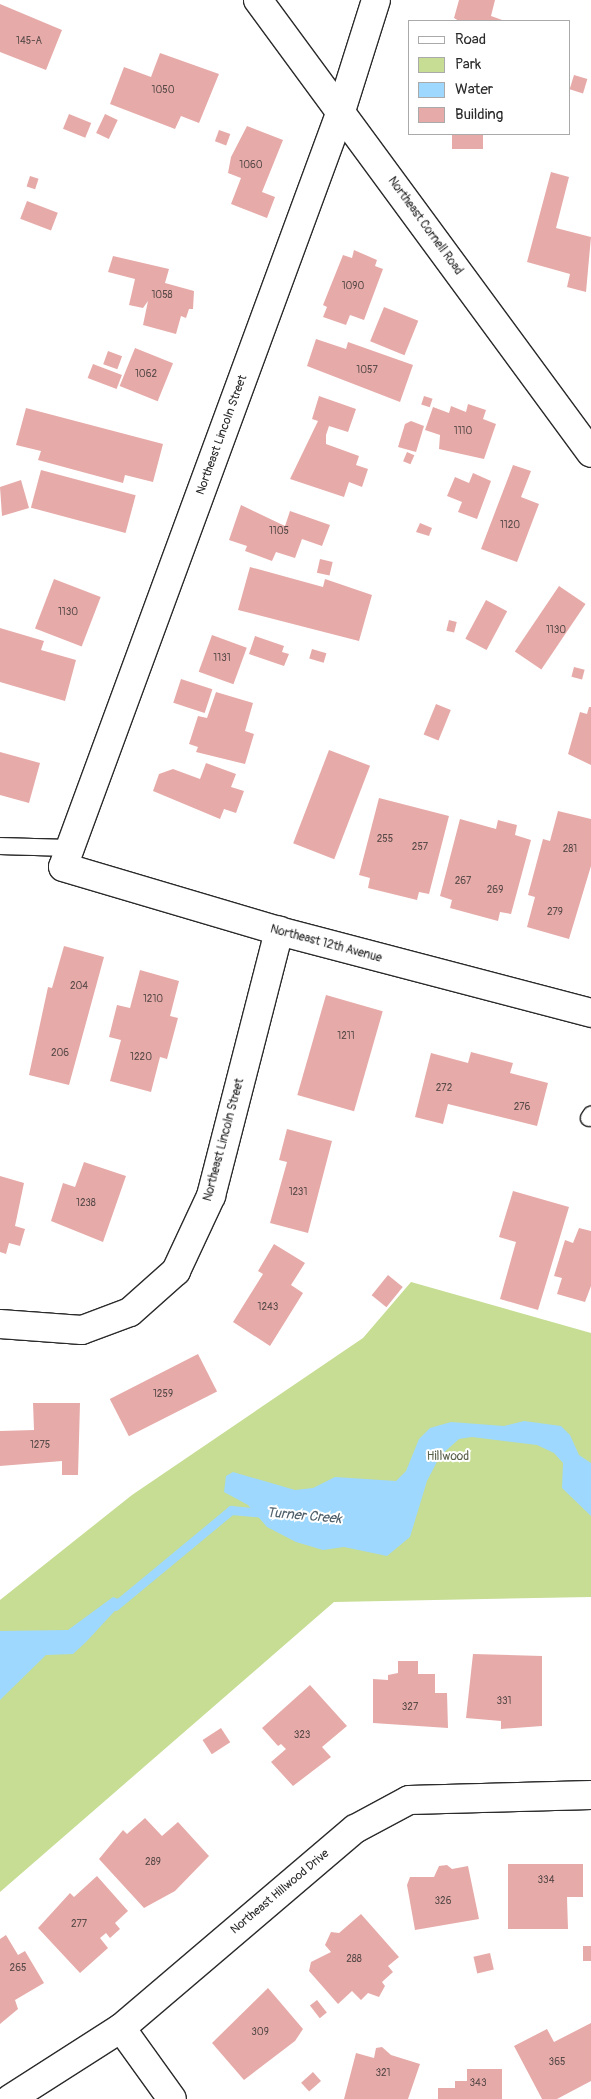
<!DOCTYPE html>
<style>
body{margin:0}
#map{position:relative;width:591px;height:2099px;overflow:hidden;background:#fff;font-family:Pangolin,sans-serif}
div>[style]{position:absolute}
.green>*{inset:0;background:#c6dd93}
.water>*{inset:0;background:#9ed8fe}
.stream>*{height:9px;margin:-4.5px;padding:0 4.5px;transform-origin:4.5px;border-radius:4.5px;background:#9ed8fe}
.building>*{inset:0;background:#e6aba9;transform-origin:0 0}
.roads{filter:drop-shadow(1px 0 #2b2b2b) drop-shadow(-1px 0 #2b2b2b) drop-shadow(0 1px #2b2b2b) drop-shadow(0 -1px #2b2b2b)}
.lane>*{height:16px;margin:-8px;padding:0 8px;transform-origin:8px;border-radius:8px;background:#fff}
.street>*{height:28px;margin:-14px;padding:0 14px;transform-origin:14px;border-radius:14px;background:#fff}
.secondary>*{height:28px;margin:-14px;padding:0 14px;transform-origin:14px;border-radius:14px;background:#fff}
.highway>*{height:28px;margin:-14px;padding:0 14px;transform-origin:14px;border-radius:14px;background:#fff}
span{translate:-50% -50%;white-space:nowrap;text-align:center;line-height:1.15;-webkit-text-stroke:4px #fff;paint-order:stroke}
.number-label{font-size:10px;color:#5a4b4a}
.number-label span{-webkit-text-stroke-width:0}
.street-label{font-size:12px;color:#2b2b2b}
.park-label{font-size:12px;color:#5a604a}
.water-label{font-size:14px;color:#4e5f6a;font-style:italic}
.legend{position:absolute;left:408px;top:20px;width:162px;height:115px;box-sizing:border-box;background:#fff;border:1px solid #aaa;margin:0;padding:6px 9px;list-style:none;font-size:15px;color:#2b2b2b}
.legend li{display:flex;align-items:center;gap:10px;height:25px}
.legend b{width:25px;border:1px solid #aaa}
</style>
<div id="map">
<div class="green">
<div style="clip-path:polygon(411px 1282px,591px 1333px,591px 1597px,334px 1602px,0 1892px,0 1600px,132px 1495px,363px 1338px)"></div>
</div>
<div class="water">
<div style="clip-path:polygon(524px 1421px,561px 1426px,570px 1435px,579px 1455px,591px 1463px,591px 1516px,562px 1488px,563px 1463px,554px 1453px,537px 1445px,472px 1437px,459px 1439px,440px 1456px,427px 1481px,410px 1537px,387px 1556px,344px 1547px,323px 1550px,296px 1542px,267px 1527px,248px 1505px,224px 1492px,226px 1476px,233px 1472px,295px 1490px,313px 1488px,335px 1477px,396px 1481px,406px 1471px,419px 1439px,430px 1428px,451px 1422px,504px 1426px)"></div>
<div style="clip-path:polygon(113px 1597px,124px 1601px,86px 1642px,73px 1654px,46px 1655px,0 1700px,0 1631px,68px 1630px)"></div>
</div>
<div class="stream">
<div style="left:115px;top:1606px;width:151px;rotate:-39.6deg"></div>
<div style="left:231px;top:1510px;width:34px;rotate:5deg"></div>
</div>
<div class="building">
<div style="clip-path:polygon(459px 0,495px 0,491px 16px,505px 21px,459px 21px,454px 18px)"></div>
<div style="clip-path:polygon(0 4px,62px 30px,46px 70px,0 52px)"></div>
<div style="clip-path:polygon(160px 53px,219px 74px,199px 123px,181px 116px,175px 129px,110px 104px,124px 67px,151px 77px)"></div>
<div style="left:574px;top:75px;width:14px;height:15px;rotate:17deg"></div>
<div style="left:69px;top:114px;width:24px;height:16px;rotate:22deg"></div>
<div style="left:105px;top:114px;width:14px;height:21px;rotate:25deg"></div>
<div style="clip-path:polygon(247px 126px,283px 140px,262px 192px,275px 197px,267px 218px,231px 204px,241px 178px,228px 173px,231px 157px)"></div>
<div style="left:219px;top:130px;width:12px;height:12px;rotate:20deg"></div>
<div style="left:452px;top:134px;width:31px;height:15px"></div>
<div style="clip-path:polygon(551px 172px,569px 177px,556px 228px,591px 237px,586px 292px,567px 287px,570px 274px,527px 262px)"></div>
<div style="left:30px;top:176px;width:9px;height:11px;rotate:18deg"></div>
<div style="left:27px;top:201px;width:33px;height:19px;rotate:21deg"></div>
<div style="clip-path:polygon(354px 250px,377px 260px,375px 266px,383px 269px,364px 320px,350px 315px,346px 325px,323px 317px,327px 307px,323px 305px,343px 255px,352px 258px)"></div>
<div style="clip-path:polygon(113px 256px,169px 269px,165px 283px,194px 291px,193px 309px,189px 309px,186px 318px,181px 316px,176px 334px,143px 325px,148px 301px,143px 308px,129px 305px,135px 279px,108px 272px)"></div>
<div style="left:384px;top:307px;width:37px;height:37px;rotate:22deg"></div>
<div style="clip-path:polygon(316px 339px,346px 349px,348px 342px,413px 365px,400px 402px,307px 366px)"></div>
<div style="left:135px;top:348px;width:41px;height:41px;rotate:22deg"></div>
<div style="left:108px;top:351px;width:15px;height:14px;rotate:20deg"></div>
<div style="left:93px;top:364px;width:31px;height:15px;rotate:21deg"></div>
<div style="clip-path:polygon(319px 396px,356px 409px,348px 432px,329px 426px,326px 435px,326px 444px,359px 456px,356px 465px,368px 469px,362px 487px,349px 482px,344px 497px,290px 479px,318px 421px,312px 419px)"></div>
<div style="left:424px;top:396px;width:9px;height:9px;rotate:18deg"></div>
<div style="clip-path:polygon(468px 404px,486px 410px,483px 419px,496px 424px,484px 459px,439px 449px,440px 435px,425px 430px,433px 407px,449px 413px,451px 406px,466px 412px)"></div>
<div style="clip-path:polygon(26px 408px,163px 444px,153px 482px,125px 475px,123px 483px,38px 460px,41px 451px,16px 445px)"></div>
<div style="clip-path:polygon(411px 421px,424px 426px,416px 452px,398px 447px,405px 424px)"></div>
<div style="left:407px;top:452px;width:8px;height:10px;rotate:23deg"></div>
<div style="clip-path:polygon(513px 465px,531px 471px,521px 497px,539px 504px,517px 562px,481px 549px)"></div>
<div style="left:41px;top:470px;width:98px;height:39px;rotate:15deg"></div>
<div style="clip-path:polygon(473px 473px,491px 481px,477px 519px,458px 512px,462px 502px,447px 496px,455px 477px,469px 483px)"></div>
<div style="clip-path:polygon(21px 480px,29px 508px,2px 516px,0 487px)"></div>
<div style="clip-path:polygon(241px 505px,285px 526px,290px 511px,330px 525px,322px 546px,302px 539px,295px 558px,276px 552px,272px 561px,245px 551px,247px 546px,229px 540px)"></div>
<div style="clip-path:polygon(420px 523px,432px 528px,429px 536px,416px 532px)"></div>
<div style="left:320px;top:559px;width:13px;height:14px;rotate:13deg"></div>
<div style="clip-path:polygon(250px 567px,323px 587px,325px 579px,372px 595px,359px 641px,238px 610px)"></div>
<div style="left:54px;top:579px;width:50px;height:53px;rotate:21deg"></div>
<div style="left:559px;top:586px;width:32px;height:79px;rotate:34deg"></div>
<div style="left:486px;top:600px;width:24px;height:44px;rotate:28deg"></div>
<div style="left:449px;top:620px;width:8px;height:11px;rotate:14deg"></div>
<div style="clip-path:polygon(0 628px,44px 641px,41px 650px,76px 660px,65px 701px,0 682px)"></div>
<div style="left:212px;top:635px;width:37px;height:39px;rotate:20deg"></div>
<div style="clip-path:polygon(255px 636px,284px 646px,282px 652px,289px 654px,284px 666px,249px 654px)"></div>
<div style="left:312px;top:649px;width:15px;height:10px;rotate:16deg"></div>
<div style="left:574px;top:667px;width:11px;height:10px;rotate:15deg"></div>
<div style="left:181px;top:679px;width:33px;height:25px;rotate:18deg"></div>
<div style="clip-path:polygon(216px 692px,253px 703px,245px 731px,254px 734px,245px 764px,196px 752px,198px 747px,189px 744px,198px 716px,207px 718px)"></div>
<div style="left:436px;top:704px;width:16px;height:33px;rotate:22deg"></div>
<div style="clip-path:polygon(589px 707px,591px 707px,591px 765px,568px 754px,580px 712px,587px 714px)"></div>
<div style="left:329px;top:750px;width:44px;height:100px;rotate:21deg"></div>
<div style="clip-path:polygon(0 752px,40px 763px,29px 803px,0 795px)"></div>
<div style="clip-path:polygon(206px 763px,236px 774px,231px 787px,244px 791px,236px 813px,224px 809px,220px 819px,153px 791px,159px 774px,173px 769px,200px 779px)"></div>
<div style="clip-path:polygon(379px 798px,449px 816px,429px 894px,419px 892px,417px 900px,368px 888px,370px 878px,359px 875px)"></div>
<div style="clip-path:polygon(558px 811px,591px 819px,591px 866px,569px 939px,527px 927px,535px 897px,528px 895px,543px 839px,550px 841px)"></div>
<div style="clip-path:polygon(460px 819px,496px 829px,498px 820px,517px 825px,515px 835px,531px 840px,511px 914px,500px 912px,498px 921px,450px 908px,452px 900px,440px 896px)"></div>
<div style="clip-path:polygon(64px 946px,104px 957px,69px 1085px,29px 1075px,48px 987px,52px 988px)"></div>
<div style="clip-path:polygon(140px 970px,179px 981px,170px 1016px,178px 1018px,167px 1059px,160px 1057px,151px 1092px,110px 1081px,121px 1040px,109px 1037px,117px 1005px,130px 1008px)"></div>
<div style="left:326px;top:995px;width:59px;height:104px;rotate:16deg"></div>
<div style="clip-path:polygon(471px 1052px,513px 1063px,510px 1073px,548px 1083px,537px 1126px,448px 1104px,443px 1124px,415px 1117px,431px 1053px,468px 1063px)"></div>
<div style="clip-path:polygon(287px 1129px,332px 1141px,308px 1233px,270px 1223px,287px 1162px,279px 1160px)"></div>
<div style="clip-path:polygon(84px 1162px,126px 1176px,103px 1242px,51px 1221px,63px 1183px,75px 1187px)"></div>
<div style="clip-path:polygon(0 1176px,24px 1183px,15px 1226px,25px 1229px,20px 1246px,9px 1243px,6px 1254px,0 1252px)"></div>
<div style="clip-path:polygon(513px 1191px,569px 1207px,538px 1310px,500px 1299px,516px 1242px,499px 1237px)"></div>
<div style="clip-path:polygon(579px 1228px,591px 1231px,591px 1286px,585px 1302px,557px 1294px,562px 1278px,554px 1276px,565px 1240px,573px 1243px)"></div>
<div style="clip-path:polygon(274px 1244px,305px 1263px,291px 1285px,303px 1293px,270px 1346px,233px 1322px,263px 1274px,258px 1271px)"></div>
<div style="left:388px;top:1275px;width:19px;height:26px;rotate:39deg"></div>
<div style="left:198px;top:1354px;width:42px;height:99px;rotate:63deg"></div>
<div style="clip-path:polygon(33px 1403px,80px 1403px,78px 1475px,62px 1475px,62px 1461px,0 1466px,0 1431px,34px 1430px)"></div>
<div style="clip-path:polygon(473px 1654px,542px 1656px,542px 1726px,501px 1729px,501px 1721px,466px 1718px)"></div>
<div style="clip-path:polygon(398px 1661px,418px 1661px,418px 1674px,435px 1674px,435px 1693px,447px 1693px,448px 1728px,373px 1723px,373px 1679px,388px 1680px,388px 1675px,398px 1673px)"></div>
<div style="clip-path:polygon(310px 1685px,347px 1726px,322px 1747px,331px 1757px,293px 1786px,271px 1762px,286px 1749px,281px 1744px,278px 1746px,262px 1728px)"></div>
<div style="left:221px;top:1728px;width:17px;height:22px;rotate:57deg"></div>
<div style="clip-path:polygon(145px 1818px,162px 1836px,178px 1822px,209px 1856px,175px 1891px,144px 1908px,99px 1859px,123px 1830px,127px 1834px)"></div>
<div style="clip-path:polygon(508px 1864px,583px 1864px,583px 1897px,567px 1897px,568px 1929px,508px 1929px)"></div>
<div style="clip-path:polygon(447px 1865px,452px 1869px,468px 1866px,479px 1919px,415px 1930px,407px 1885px,410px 1877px,434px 1877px,439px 1866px)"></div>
<div style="clip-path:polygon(97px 1876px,128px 1911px,115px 1923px,120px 1929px,110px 1938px,106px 1933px,100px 1938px,108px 1948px,80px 1973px,38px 1928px,70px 1893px,74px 1897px)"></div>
<div style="clip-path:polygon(361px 1914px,399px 1957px,388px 1966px,393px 1972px,382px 1982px,385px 1986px,379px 1997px,368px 1993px,361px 2000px,352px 1991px,338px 2004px,309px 1971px,311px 1962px,331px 1952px,325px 1945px,331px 1932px,339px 1933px)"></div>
<div style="clip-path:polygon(6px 1935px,18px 1955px,25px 1951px,44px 1983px,15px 2000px,18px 2009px,0 2024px,0 1939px)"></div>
<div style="left:583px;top:1946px;width:8px;height:15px"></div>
<div style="left:490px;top:1953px;width:17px;height:17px;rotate:77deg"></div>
<div style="clip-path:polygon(268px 1988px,303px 2029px,295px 2041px,244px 2080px,212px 2043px)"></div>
<div style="left:317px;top:2000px;width:16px;height:9px;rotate:52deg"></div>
<div style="clip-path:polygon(591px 2023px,591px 2081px,557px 2099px,542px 2099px,514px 2046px,547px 2029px,554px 2042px)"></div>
<div style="clip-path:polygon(382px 2047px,391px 2055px,420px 2064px,408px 2099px,344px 2099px,356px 2053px,374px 2058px,376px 2048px)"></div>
<div style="clip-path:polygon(467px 2069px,502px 2069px,502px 2099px,438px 2099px,438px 2088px,455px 2088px,455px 2081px,467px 2081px)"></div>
<div style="left:313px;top:2072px;width:12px;height:16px;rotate:48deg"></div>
</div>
<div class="roads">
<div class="lane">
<div style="left:0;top:846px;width:70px;rotate:1.6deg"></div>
<div style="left:589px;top:1118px;width:4px;rotate:-56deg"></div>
</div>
<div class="street">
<div style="left:341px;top:111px;width:805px;rotate:110.19deg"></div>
<div style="left:63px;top:867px;width:225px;rotate:16.5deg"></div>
<div style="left:279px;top:931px;width:323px;rotate:14.7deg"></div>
<div style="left:0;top:1324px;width:82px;rotate:4.2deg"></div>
<div style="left:82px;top:1330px;width:51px;rotate:-20.6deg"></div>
<div style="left:130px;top:1312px;width:62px;rotate:-41.7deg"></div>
<div style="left:176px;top:1271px;width:83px;rotate:-65deg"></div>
<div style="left:211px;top:1196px;width:274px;rotate:-75.6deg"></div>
<div style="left:121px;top:2028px;width:87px;rotate:54.3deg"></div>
<div style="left:10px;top:2099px;width:132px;rotate:-32.6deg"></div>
<div style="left:121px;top:2028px;width:307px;rotate:-40.4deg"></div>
<div style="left:355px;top:1829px;width:61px;rotate:-28.2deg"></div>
<div style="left:409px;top:1800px;width:182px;rotate:-1.6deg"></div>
</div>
<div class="secondary">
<div style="left:341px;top:111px;width:116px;rotate:-72.5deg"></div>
</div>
<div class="highway">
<div style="left:258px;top:0;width:562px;rotate:53.68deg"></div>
</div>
</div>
<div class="number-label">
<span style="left:29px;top:42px">145-A</span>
<span style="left:163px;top:91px">1050</span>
<span style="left:251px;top:166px">1060</span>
<span style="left:353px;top:287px">1090</span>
<span style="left:162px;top:296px">1058</span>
<span style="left:367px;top:371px">1057</span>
<span style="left:146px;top:375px">1062</span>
<span style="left:463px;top:432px">1110</span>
<span style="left:510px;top:526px">1120</span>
<span style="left:279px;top:532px">1105</span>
<span style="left:68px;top:613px">1130</span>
<span style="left:556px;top:631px">1130</span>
<span style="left:222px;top:659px">1131</span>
<span style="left:385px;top:840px">255</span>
<span style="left:420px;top:848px">257</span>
<span style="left:570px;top:850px">281</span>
<span style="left:463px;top:882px">267</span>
<span style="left:495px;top:891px">269</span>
<span style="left:555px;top:913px">279</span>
<span style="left:79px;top:987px">204</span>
<span style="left:153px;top:1000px">1210</span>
<span style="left:346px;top:1037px">1211</span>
<span style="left:60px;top:1054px">206</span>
<span style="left:141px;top:1058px">1220</span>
<span style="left:444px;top:1089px">272</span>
<span style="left:522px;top:1108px">276</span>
<span style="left:298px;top:1193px">1231</span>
<span style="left:86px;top:1204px">1238</span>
<span style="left:268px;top:1308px">1243</span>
<span style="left:163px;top:1395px">1259</span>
<span style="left:40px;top:1446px">1275</span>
<span style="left:504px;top:1702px">331</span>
<span style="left:410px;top:1708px">327</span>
<span style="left:302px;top:1736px">323</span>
<span style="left:153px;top:1863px">289</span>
<span style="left:546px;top:1881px">334</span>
<span style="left:443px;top:1902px">326</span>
<span style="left:79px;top:1925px">277</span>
<span style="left:354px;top:1960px">288</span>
<span style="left:18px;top:1969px">265</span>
<span style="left:260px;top:2033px">309</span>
<span style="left:557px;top:2063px">365</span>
<span style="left:383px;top:2074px">321</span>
<span style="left:478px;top:2084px">343</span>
</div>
<div class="street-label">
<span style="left:425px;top:226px;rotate:54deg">Northeast Cornell Road</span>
<span style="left:222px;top:435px;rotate:-70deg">Northeast Lincoln Street</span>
<span style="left:326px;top:944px;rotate:15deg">Northeast 12th Avenue</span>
<span style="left:224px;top:1140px;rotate:-75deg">Northeast Lincoln Street</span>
<span style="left:280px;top:1892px;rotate:-40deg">Northeast Hillwood Drive</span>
</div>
<div class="park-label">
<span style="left:448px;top:1457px">Hillwood</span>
</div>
<div class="water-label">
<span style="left:304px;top:1516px;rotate:5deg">Turner Creek</span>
</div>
<ul class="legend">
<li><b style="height:6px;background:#fff"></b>Road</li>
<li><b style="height:14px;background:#c6dd93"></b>Park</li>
<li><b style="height:14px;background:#9ed8fe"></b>Water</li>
<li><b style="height:14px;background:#e6aba9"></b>Building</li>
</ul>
</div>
